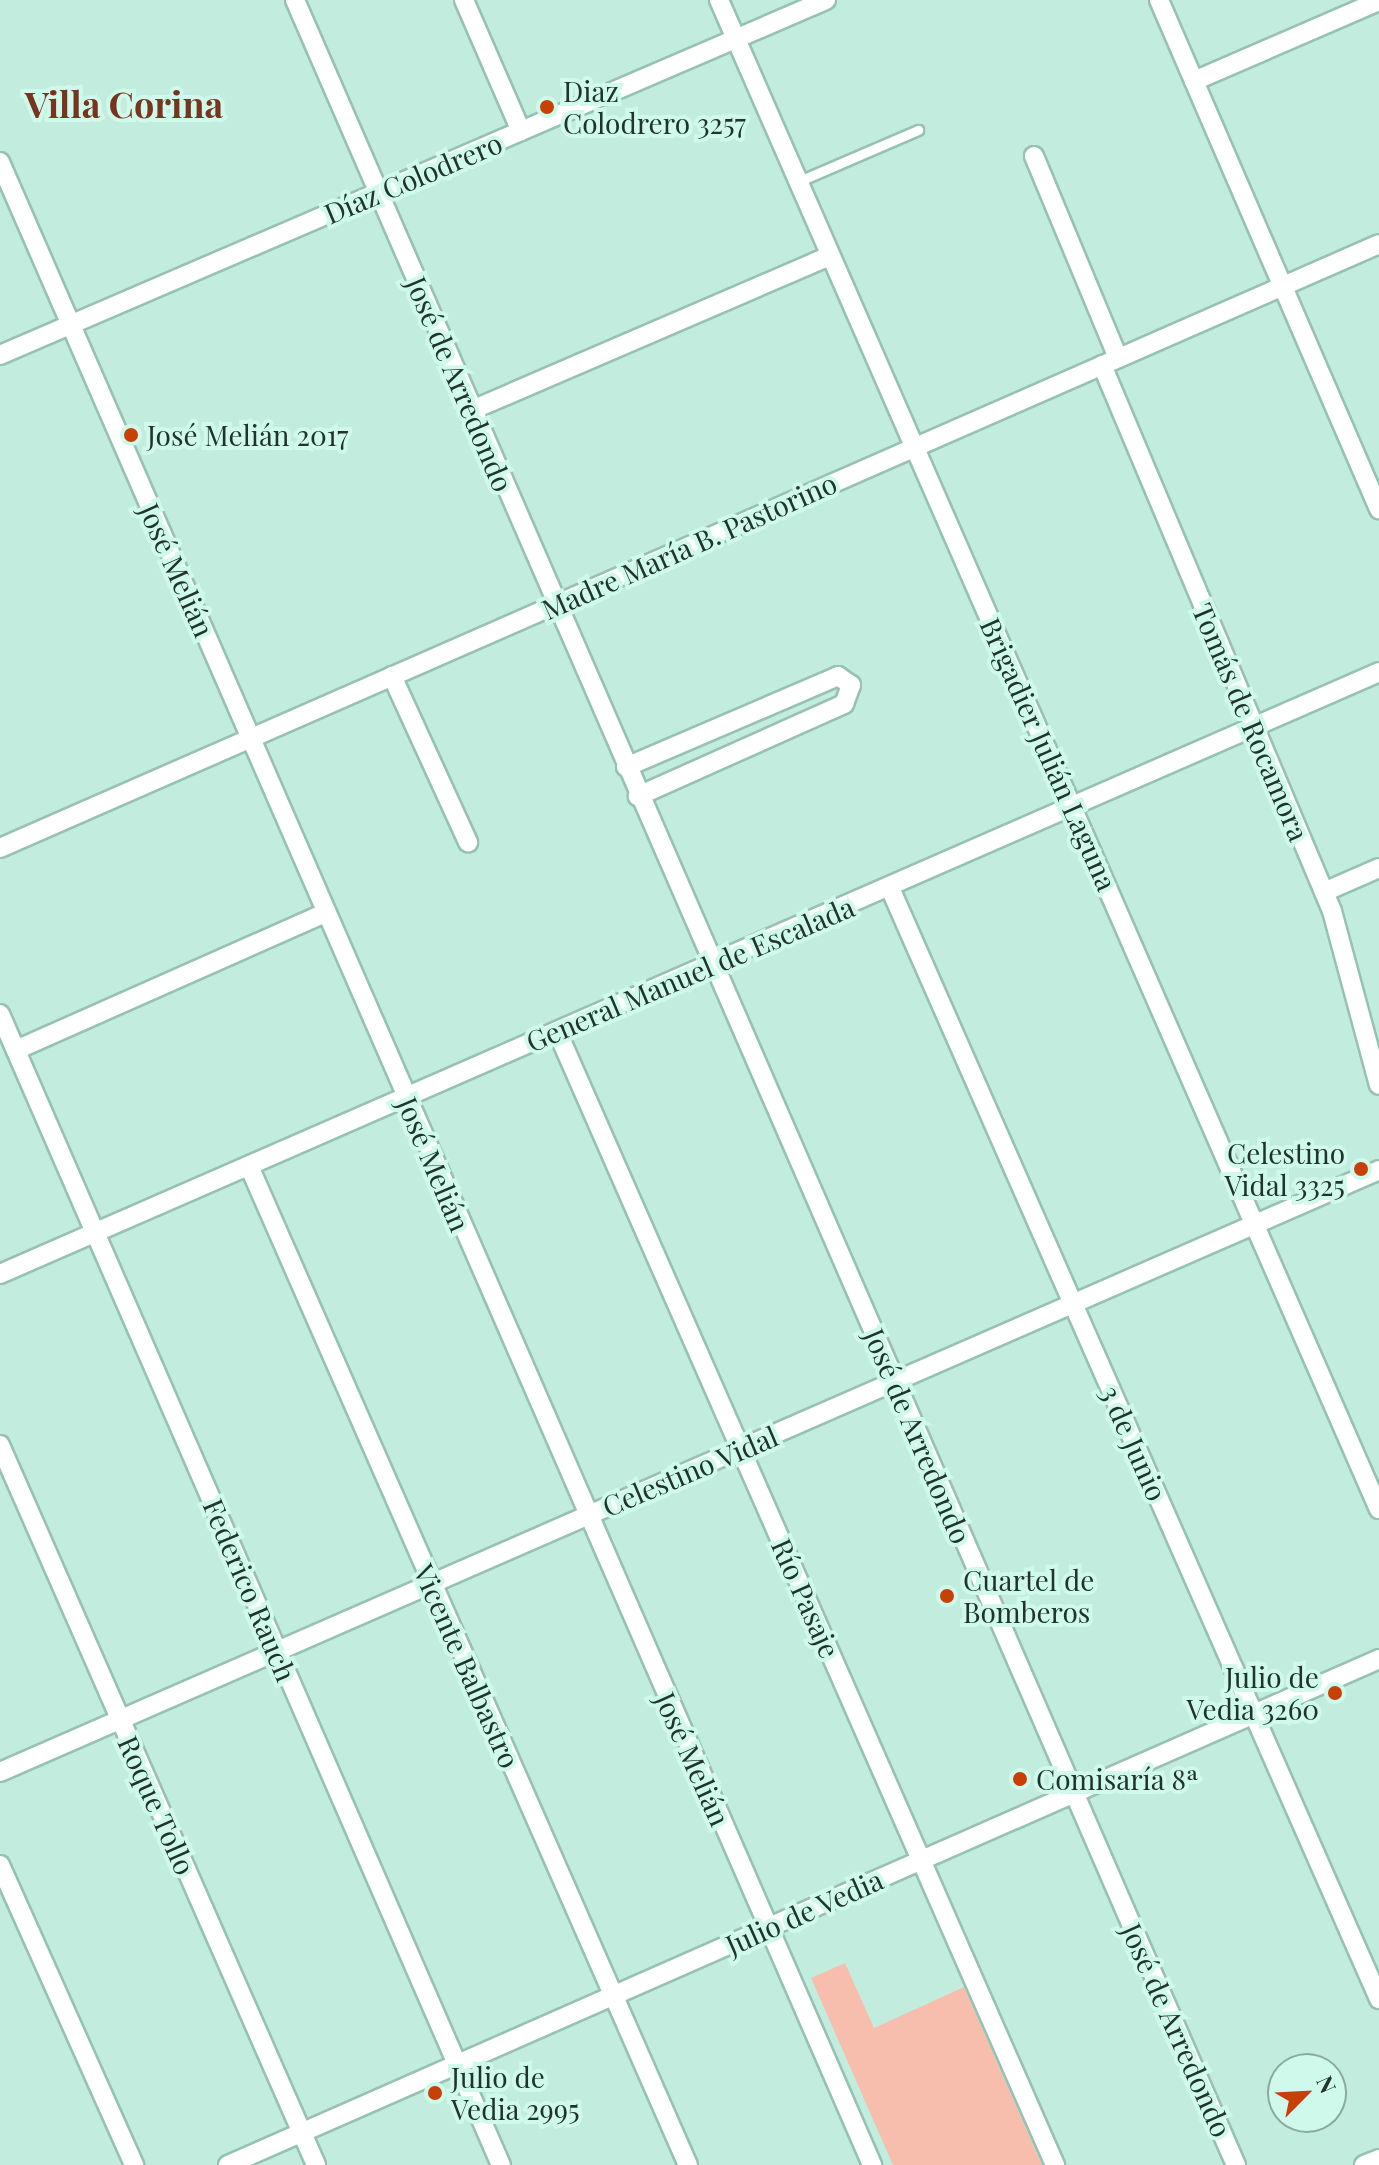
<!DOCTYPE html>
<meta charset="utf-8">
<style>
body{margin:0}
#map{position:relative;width:1379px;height:2165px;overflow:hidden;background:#c2edde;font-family:"Playfair Display",serif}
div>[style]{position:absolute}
.green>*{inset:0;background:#f7bead}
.roads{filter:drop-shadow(2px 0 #97c1b3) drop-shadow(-2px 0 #97c1b3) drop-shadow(0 2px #97c1b3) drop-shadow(0 -2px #97c1b3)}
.service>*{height:9px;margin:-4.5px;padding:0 4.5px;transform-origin:4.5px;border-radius:4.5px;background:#fff}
.minor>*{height:18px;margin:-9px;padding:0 9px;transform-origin:9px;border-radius:9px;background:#fff}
.dots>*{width:22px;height:22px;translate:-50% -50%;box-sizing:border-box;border:4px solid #cffaeb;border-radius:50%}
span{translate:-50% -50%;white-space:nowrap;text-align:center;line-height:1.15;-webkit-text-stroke:8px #cffaeb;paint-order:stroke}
.poi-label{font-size:28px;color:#22332e}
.left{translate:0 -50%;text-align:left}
.right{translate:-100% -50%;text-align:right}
.street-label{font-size:28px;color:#22332e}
.district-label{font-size:36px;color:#77341f;font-weight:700}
.north{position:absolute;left:1267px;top:2053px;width:80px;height:80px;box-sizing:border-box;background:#cffaeb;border:2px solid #8aaa9f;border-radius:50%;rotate:66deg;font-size:22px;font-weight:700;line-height:32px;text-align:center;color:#22332e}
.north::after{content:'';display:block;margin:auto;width:28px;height:36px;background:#c74008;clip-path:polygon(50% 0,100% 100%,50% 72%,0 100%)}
</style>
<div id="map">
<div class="green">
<div style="clip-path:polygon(845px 1963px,874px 2028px,964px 1987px,1042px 2165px,893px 2165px,811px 1978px)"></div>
</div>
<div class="roads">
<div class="service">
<div style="left:797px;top:182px;width:132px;rotate:-23.3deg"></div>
</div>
<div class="minor">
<div style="left:295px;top:0;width:2361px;rotate:66.51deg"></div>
<div style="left:464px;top:0;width:143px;rotate:66.5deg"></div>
<div style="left:719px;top:0;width:1647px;rotate:66.38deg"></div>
<div style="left:1159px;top:0;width:555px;rotate:66.63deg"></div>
<div style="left:1194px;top:81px;width:202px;rotate:-23.4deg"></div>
<div style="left:1034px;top:156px;width:219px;rotate:67.4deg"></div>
<div style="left:0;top:162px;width:2185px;rotate:66.47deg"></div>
<div style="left:0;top:355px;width:899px;rotate:-23.26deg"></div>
<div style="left:1102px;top:365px;width:592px;rotate:67.16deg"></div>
<div style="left:1332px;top:911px;width:180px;rotate:74.9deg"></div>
<div style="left:472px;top:410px;width:389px;rotate:-23.3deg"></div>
<div style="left:392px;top:676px;width:183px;rotate:65.4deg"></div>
<div style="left:626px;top:767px;width:231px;rotate:-23.2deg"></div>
<div style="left:838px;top:676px;width:16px;rotate:35deg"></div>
<div style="left:851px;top:685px;width:20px;rotate:110deg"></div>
<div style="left:844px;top:704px;width:226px;rotate:155.9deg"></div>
<div style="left:0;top:848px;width:1505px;rotate:-23.65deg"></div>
<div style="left:890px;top:888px;width:1214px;rotate:66.24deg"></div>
<div style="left:1324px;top:892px;width:60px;rotate:-23.6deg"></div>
<div style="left:0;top:1014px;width:1255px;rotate:66.48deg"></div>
<div style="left:557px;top:1031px;width:1239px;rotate:66.29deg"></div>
<div style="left:16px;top:1050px;width:338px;rotate:-23.9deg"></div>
<div style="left:249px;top:1166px;width:1091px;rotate:66.28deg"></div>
<div style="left:0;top:1274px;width:1505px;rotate:-23.58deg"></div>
<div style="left:0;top:1445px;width:786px;rotate:66.3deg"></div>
<div style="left:0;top:1772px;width:1505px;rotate:-23.58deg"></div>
<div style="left:0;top:1865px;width:329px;rotate:65.9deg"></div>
<div style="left:228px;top:2165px;width:1257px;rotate:-23.73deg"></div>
<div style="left:1364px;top:2165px;width:16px;rotate:-22deg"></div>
</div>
</div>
<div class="dots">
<div style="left:547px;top:107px;background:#c74008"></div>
<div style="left:131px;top:435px;background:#c74008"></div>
<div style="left:1361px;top:1169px;background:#c74008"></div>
<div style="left:947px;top:1596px;background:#c74008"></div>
<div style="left:1335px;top:1693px;background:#c74008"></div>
<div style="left:1020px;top:1779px;background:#c74008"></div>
<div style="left:435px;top:2093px;background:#c74008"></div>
</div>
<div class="poi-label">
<span class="left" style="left:563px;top:107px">Diaz<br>Colodrero 3257</span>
<span class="left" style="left:147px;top:435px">José Melián 2017</span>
<span class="right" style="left:1345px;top:1169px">Celestino<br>Vidal 3325</span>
<span class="left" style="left:963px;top:1596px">Cuartel de<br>Bomberos</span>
<span class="right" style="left:1319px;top:1693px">Julio de<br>Vedia 3260</span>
<span class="left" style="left:1036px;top:1779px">Comisaría 8ª</span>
<span class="left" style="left:451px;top:2093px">Julio de<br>Vedia 2995</span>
</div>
<div class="street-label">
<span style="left:413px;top:178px;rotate:-23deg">Díaz Colodrero</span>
<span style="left:460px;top:384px;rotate:67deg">José de Arredondo</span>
<span style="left:689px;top:546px;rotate:-24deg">Madre María B. Pastorino</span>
<span style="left:177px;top:570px;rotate:66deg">José Melián</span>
<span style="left:1251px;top:722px;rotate:67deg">Tomás de Rocamora</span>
<span style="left:1049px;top:754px;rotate:66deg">Brigadier Julián Laguna</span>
<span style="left:690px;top:974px;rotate:-23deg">General Manuel de Escalada</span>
<span style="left:434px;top:1164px;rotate:67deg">José Melián</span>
<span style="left:918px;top:1436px;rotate:67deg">José de Arredondo</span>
<span style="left:1134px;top:1443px;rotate:66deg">3 de Junio</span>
<span style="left:690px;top:1471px;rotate:-23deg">Celestino Vidal</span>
<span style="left:250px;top:1590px;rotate:67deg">Federico Rauch</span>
<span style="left:806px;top:1598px;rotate:66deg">Río Pasaje</span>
<span style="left:467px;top:1666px;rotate:66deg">Vicente Balbastro</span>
<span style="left:693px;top:1759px;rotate:66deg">José Melián</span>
<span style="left:157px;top:1805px;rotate:66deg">Roque Tollo</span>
<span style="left:804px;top:1912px;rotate:-24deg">Julio de Vedia</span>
<span style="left:1177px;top:2030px;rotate:66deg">José de Arredondo</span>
</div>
<div class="district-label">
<span style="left:124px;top:104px">Villa Corina</span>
</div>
<div class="north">N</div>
</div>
